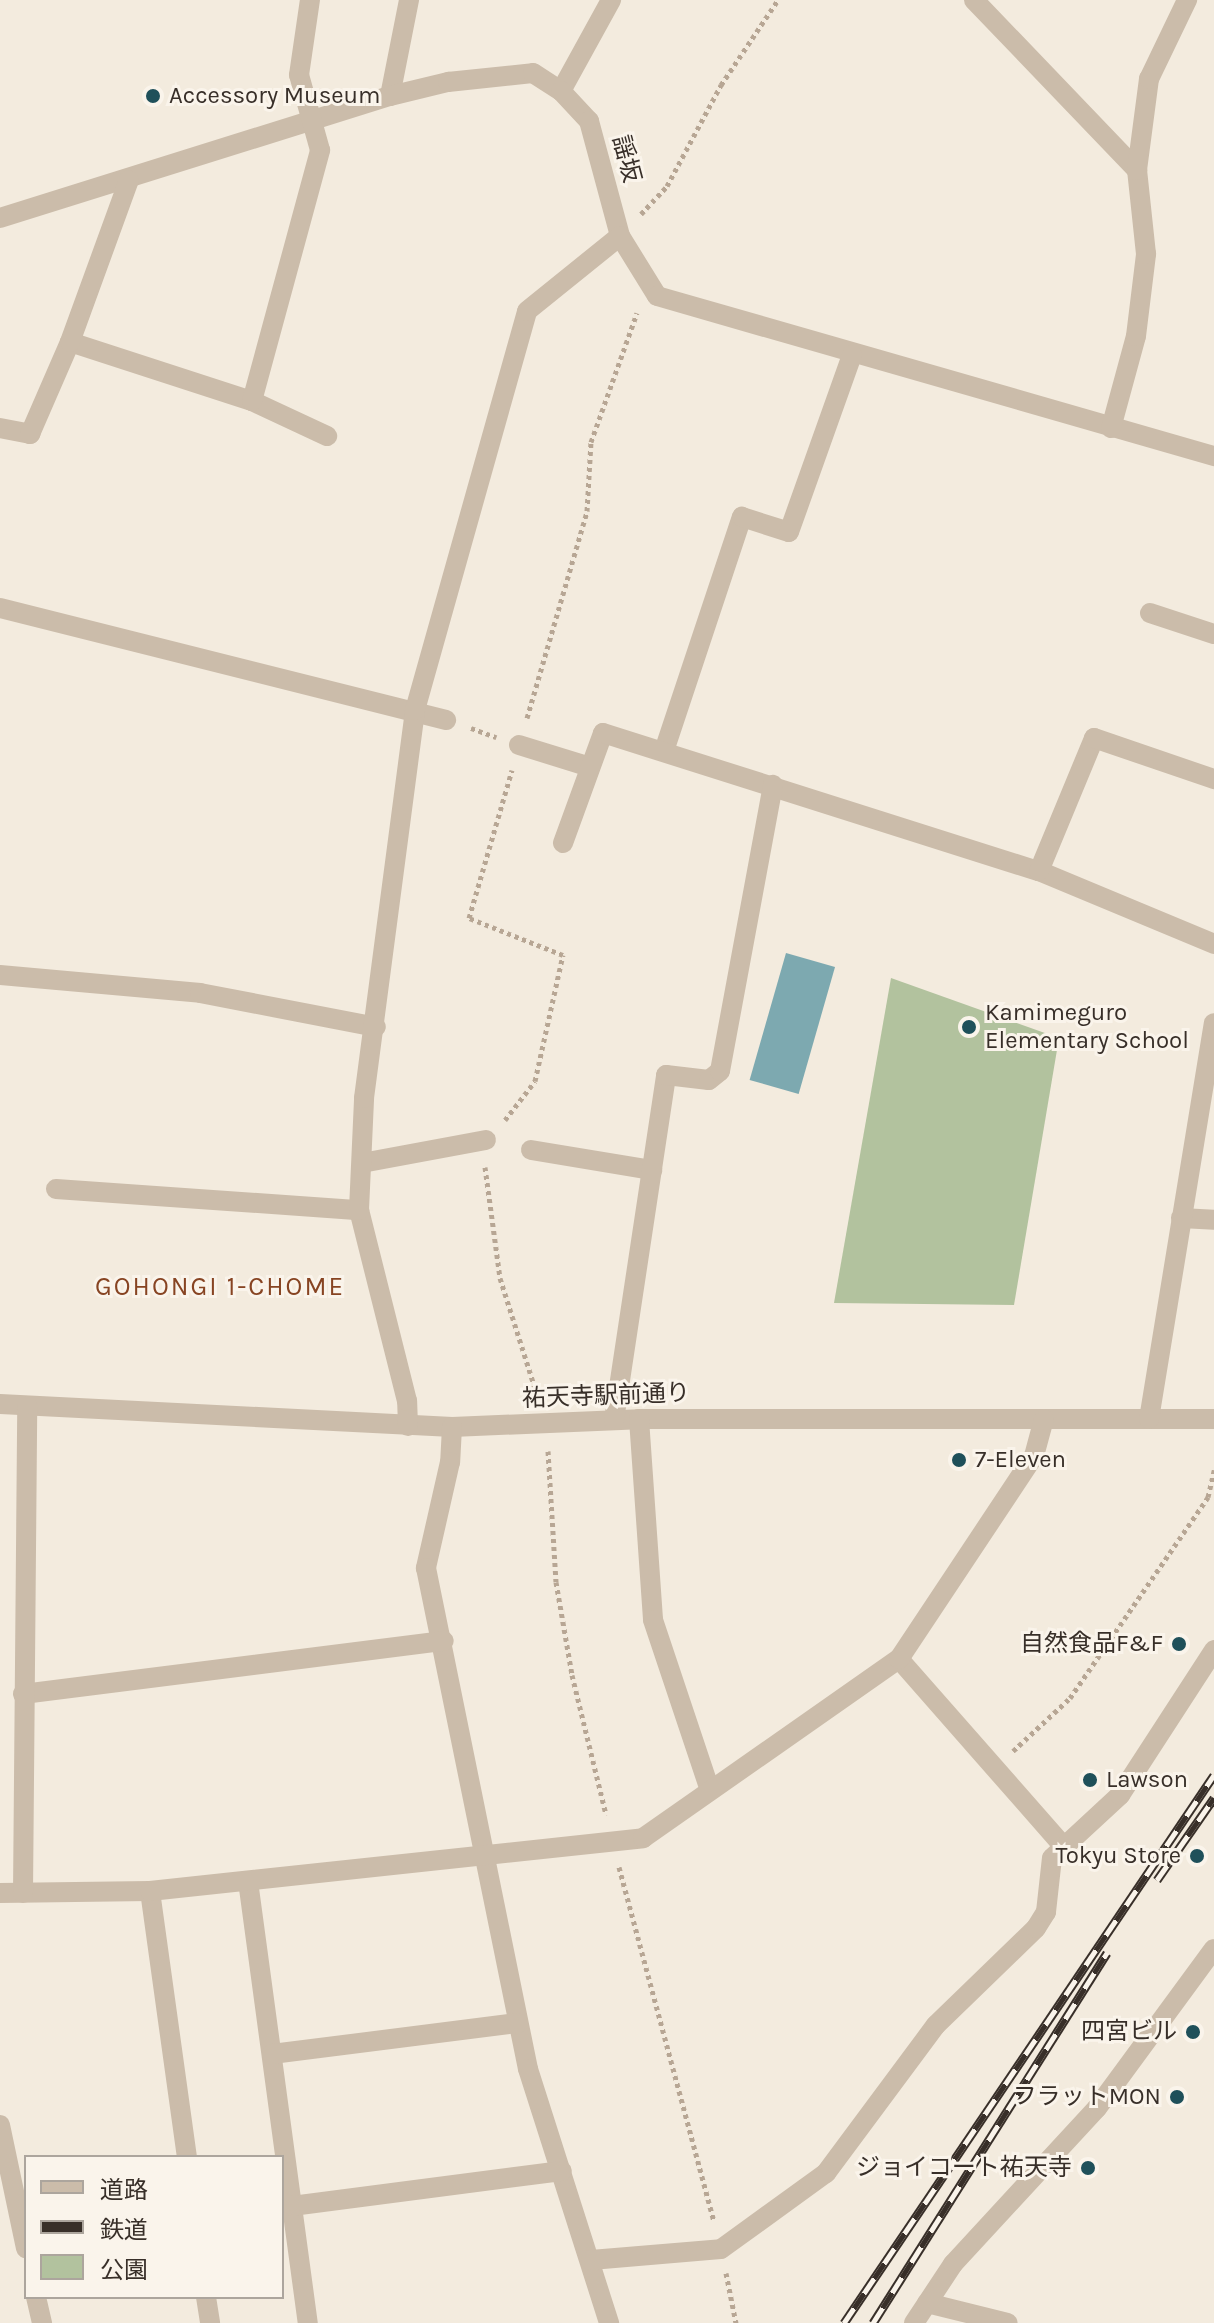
<!DOCTYPE html>
<meta charset="utf-8">
<style>
body{margin:0}
#map{position:relative;width:1214px;height:2323px;overflow:hidden;background:#f3ebde;font-family:Karla,"Noto Sans JP",sans-serif}
div>[style]{position:absolute}
.green>*{inset:0;background:#b2c29e}
.water>*{inset:0;background:#7da9b0;transform-origin:0 0}
.path>*{height:5px;margin-top:-2.5px;transform-origin:0;background:repeating-linear-gradient(90deg,#b7a694 0 4px,transparent 0 8px)}
.minor>*{height:20px;margin:-10px;padding:0 10px;transform-origin:10px;border-radius:10px;background:#cbbcaa}
.rail>*{height:9px;margin-top:-4.5px;transform-origin:0;background:repeating-linear-gradient(90deg,#faf4eb 0 18px,#382f29 0 36px);box-sizing:border-box;border-block:2px solid #382f29}
.dots>*{width:22px;height:22px;translate:-50% -50%;box-sizing:border-box;border:4px solid #faf4eb;border-radius:50%}
span{translate:-50% -50%;white-space:nowrap;text-align:center;line-height:1.15;-webkit-text-stroke:6px #faf4eb;paint-order:stroke}
.poi-label{font-size:24px;color:#382f29}
.left{translate:0 -50%;text-align:left}
.right{translate:-100% -50%;text-align:right}
.street-label{font-size:24px;color:#382f29}
.neighbourhood-label{font-size:26px;color:#874422;letter-spacing:2px}
.legend{position:absolute;left:24px;top:2155px;width:260px;height:144px;box-sizing:border-box;background:#faf4eb;border:2px solid #aca59d;margin:0;padding:10px 14px;list-style:none;font-size:24px;color:#382f29}
.legend li{display:flex;align-items:center;gap:16px;height:40px}
.legend b{width:40px;border:2px solid #aca59d}
</style>
<div id="map">
<div class="green">
<div style="clip-path:polygon(891px 978px,1059px 1038px,1014px 1305px,834px 1303px)"></div>
</div>
<div class="water">
<div style="left:786px;top:953px;width:51px;height:132px;rotate:16deg"></div>
</div>
<div class="path">
<div style="left:641px;top:214px;width:38px;rotate:-47deg"></div>
<div style="left:667px;top:186px;width:115px;rotate:-61.9deg"></div>
<div style="left:721px;top:85px;width:102px;rotate:-56.2deg"></div>
<div style="left:527px;top:718px;width:216px;rotate:-73.8deg"></div>
<div style="left:587px;top:511px;width:69px;rotate:-86.7deg"></div>
<div style="left:591px;top:442px;width:137px;rotate:-70.4deg"></div>
<div style="left:471px;top:728px;width:27px;rotate:20deg"></div>
<div style="left:505px;top:1120px;width:49px;rotate:-52.4deg"></div>
<div style="left:535px;top:1081px;width:129px;rotate:-77.5deg"></div>
<div style="left:563px;top:955px;width:101px;rotate:-158.5deg"></div>
<div style="left:469px;top:918px;width:154px;rotate:-73.8deg"></div>
<div style="left:485px;top:1167px;width:112px;rotate:82.3deg"></div>
<div style="left:500px;top:1278px;width:126px;rotate:72.4deg"></div>
<div style="left:548px;top:1451px;width:131px;rotate:86.5deg"></div>
<div style="left:556px;top:1582px;width:94px;rotate:80.2deg"></div>
<div style="left:572px;top:1675px;width:144px;rotate:76.3deg"></div>
<div style="left:1013px;top:1751px;width:78px;rotate:-42.9deg"></div>
<div style="left:1070px;top:1698px;width:244px;rotate:-55.5deg"></div>
<div style="left:1208px;top:1497px;width:28px;rotate:-77deg"></div>
<div style="left:619px;top:1867px;width:367px;rotate:75deg"></div>
<div style="left:726px;top:2273px;width:51px;rotate:78.7deg"></div>
</div>
<div class="minor">
<div style="left:974px;top:0;width:236px;rotate:46.2deg"></div>
<div style="left:561px;top:91px;width:104px;rotate:-61.2deg"></div>
<div style="left:390px;top:96px;width:98px;rotate:-78.8deg"></div>
<div style="left:0;top:218px;width:409px;rotate:-17.4deg"></div>
<div style="left:390px;top:96px;width:60px;rotate:-13.6deg"></div>
<div style="left:448px;top:82px;width:85px;rotate:-6deg"></div>
<div style="left:533px;top:73px;width:33px;rotate:33deg"></div>
<div style="left:561px;top:91px;width:41px;rotate:47deg"></div>
<div style="left:589px;top:121px;width:119px;rotate:74.9deg"></div>
<div style="left:620px;top:236px;width:70px;rotate:58.3deg"></div>
<div style="left:657px;top:296px;width:580px;rotate:16.03deg"></div>
<div style="left:70px;top:342px;width:191px;rotate:18deg"></div>
<div style="left:252px;top:401px;width:83px;rotate:25deg"></div>
<div style="left:252px;top:401px;width:260px;rotate:-74.8deg"></div>
<div style="left:320px;top:150px;width:78px;rotate:-105.6deg"></div>
<div style="left:299px;top:75px;width:76px;rotate:-81.7deg"></div>
<div style="left:0;top:428px;width:31px;rotate:11deg"></div>
<div style="left:30px;top:434px;width:100px;rotate:-66.5deg"></div>
<div style="left:70px;top:342px;width:172px;rotate:-70deg"></div>
<div style="left:1111px;top:428px;width:95px;rotate:-74.8deg"></div>
<div style="left:1136px;top:336px;width:83px;rotate:-83deg"></div>
<div style="left:1146px;top:254px;width:84px;rotate:-96.1deg"></div>
<div style="left:1137px;top:170px;width:92px;rotate:-82.5deg"></div>
<div style="left:1149px;top:79px;width:88px;rotate:-64.3deg"></div>
<div style="left:0;top:608px;width:460px;rotate:14.1deg"></div>
<div style="left:1150px;top:613px;width:67px;rotate:18.2deg"></div>
<div style="left:519px;top:745px;width:74px;rotate:17.2deg"></div>
<div style="left:664px;top:751px;width:247px;rotate:-71.6deg"></div>
<div style="left:742px;top:517px;width:49px;rotate:17.7deg"></div>
<div style="left:789px;top:532px;width:188px;rotate:-70.4deg"></div>
<div style="left:563px;top:843px;width:117px;rotate:-70deg"></div>
<div style="left:603px;top:733px;width:457px;rotate:17.6deg"></div>
<div style="left:1039px;top:871px;width:190px;rotate:22.6deg"></div>
<div style="left:1039px;top:871px;width:144px;rotate:-67.5deg"></div>
<div style="left:1094px;top:738px;width:127px;rotate:18.9deg"></div>
<div style="left:0;top:975px;width:201px;rotate:5.1deg"></div>
<div style="left:200px;top:993px;width:179px;rotate:10.9deg"></div>
<div style="left:531px;top:1150px;width:123px;rotate:9.4deg"></div>
<div style="left:362px;top:1163px;width:126px;rotate:-10.5deg"></div>
<div style="left:56px;top:1189px;width:304px;rotate:4deg"></div>
<div style="left:1181px;top:1218px;width:33px;rotate:3deg"></div>
<div style="left:0;top:1404px;width:453px;rotate:2.9deg"></div>
<div style="left:452px;top:1427px;width:187px;rotate:-2.4deg"></div>
<div style="left:639px;top:1419px;width:575px"></div>
<div style="left:639px;top:1419px;width:201px;rotate:86deg"></div>
<div style="left:653px;top:1620px;width:179px;rotate:71.5deg"></div>
<div style="left:1149px;top:1419px;width:401px;rotate:-80.7deg"></div>
<div style="left:614px;top:1420px;width:349px;rotate:-81.4deg"></div>
<div style="left:666px;top:1075px;width:43px;rotate:6.6deg"></div>
<div style="left:709px;top:1080px;width:14px;rotate:-39deg"></div>
<div style="left:720px;top:1071px;width:291px;rotate:-79.5deg"></div>
<div style="left:408px;top:1426px;width:25px;rotate:-92deg"></div>
<div style="left:407px;top:1401px;width:197px;rotate:-104.1deg"></div>
<div style="left:359px;top:1210px;width:112px;rotate:-87.4deg"></div>
<div style="left:364px;top:1098px;width:391px;rotate:-82.5deg"></div>
<div style="left:415px;top:710px;width:414px;rotate:-74.3deg"></div>
<div style="left:527px;top:311px;width:119px;rotate:-38.9deg"></div>
<div style="left:452px;top:1427px;width:35px;rotate:93deg"></div>
<div style="left:450px;top:1462px;width:109px;rotate:102.8deg"></div>
<div style="left:426px;top:1568px;width:511px;rotate:78.49deg"></div>
<div style="left:528px;top:2069px;width:267px;rotate:72.3deg"></div>
<div style="left:899px;top:1659px;width:250px;rotate:48.7deg"></div>
<div style="left:23px;top:1694px;width:424px;rotate:-7.2deg"></div>
<div style="left:248px;top:1881px;width:446px;rotate:82.3deg"></div>
<div style="left:150px;top:1891px;width:269px;rotate:82.1deg"></div>
<div style="left:0;top:1893px;width:150px;rotate:-0.8deg"></div>
<div style="left:150px;top:1891px;width:496px;rotate:-6.1deg"></div>
<div style="left:643px;top:1838px;width:312px;rotate:-35deg"></div>
<div style="left:899px;top:1659px;width:244px;rotate:-56.4deg"></div>
<div style="left:1034px;top:1456px;width:38px;rotate:-75deg"></div>
<div style="left:23px;top:1893px;width:487px;rotate:-89.5deg"></div>
<div style="left:272px;top:2054px;width:248px;rotate:-7.2deg"></div>
<div style="left:0;top:2125px;width:126px;rotate:78.1deg"></div>
<div style="left:292px;top:2206px;width:272px;rotate:-7.4deg"></div>
<div style="left:591px;top:2260px;width:130px;rotate:-4.8deg"></div>
<div style="left:721px;top:2249px;width:130px;rotate:-35.9deg"></div>
<div style="left:826px;top:2173px;width:184px;rotate:-53.4deg"></div>
<div style="left:936px;top:2025px;width:139px;rotate:-44.1deg"></div>
<div style="left:1036px;top:1928px;width:19px;rotate:-58deg"></div>
<div style="left:1046px;top:1912px;width:54px;rotate:-83.7deg"></div>
<div style="left:1052px;top:1858px;width:93px;rotate:-42.8deg"></div>
<div style="left:1120px;top:1795px;width:173px;rotate:-57deg"></div>
<div style="left:36px;top:2297px;width:27px;rotate:77deg"></div>
<div style="left:206px;top:2297px;width:26px;rotate:81deg"></div>
<div style="left:927px;top:2303px;width:83px;rotate:13.9deg"></div>
<div style="left:914px;top:2323px;width:71px;rotate:-56.5deg"></div>
<div style="left:953px;top:2264px;width:212px;rotate:-47.3deg"></div>
<div style="left:1097px;top:2108px;width:197px;rotate:-53.7deg"></div>
</div>
<div class="rail">
<div style="left:1157px;top:1880px;width:100px;rotate:-55.2deg"></div>
<div style="left:844px;top:2323px;width:661px;rotate:-55.97deg"></div>
<div style="left:873px;top:2323px;width:438px;rotate:-57.7deg"></div>
</div>
<div class="dots">
<div style="left:153px;top:96px;background:#1f505a"></div>
<div style="left:969px;top:1027px;background:#1f505a"></div>
<div style="left:959px;top:1460px;background:#1f505a"></div>
<div style="left:1179px;top:1644px;background:#1f505a"></div>
<div style="left:1090px;top:1780px;background:#1f505a"></div>
<div style="left:1197px;top:1856px;background:#1f505a"></div>
<div style="left:1193px;top:2032px;background:#1f505a"></div>
<div style="left:1177px;top:2097px;background:#1f505a"></div>
<div style="left:1088px;top:2168px;background:#1f505a"></div>
</div>
<div class="poi-label">
<span class="left" style="left:169px;top:96px">Accessory Museum</span>
<span class="left" style="left:985px;top:1027px">Kamimeguro<br>Elementary School</span>
<span class="left" style="left:975px;top:1460px">7-Eleven</span>
<span class="right" style="left:1163px;top:1644px">自然食品F&amp;F</span>
<span class="left" style="left:1106px;top:1780px">Lawson</span>
<span class="right" style="left:1181px;top:1856px">Tokyu Store</span>
<span class="right" style="left:1177px;top:2032px">四宮ビル</span>
<span class="right" style="left:1161px;top:2097px">フラットMON</span>
<span class="right" style="left:1072px;top:2168px">ジョイコート祐天寺</span>
</div>
<div class="street-label">
<span style="left:626px;top:159px;rotate:75deg">謡坂</span>
<span style="left:606px;top:1396px;rotate:-2deg">祐天寺駅前通り</span>
</div>
<div class="neighbourhood-label">
<span style="left:220px;top:1287px">GOHONGI 1-CHOME</span>
</div>
<ul class="legend">
<li><b style="height:10px;background:#cbbcaa"></b>道路</li>
<li><b style="height:10px;background:#382f29"></b>鉄道</li>
<li><b style="height:22px;background:#b2c29e"></b>公園</li>
</ul>
</div>
